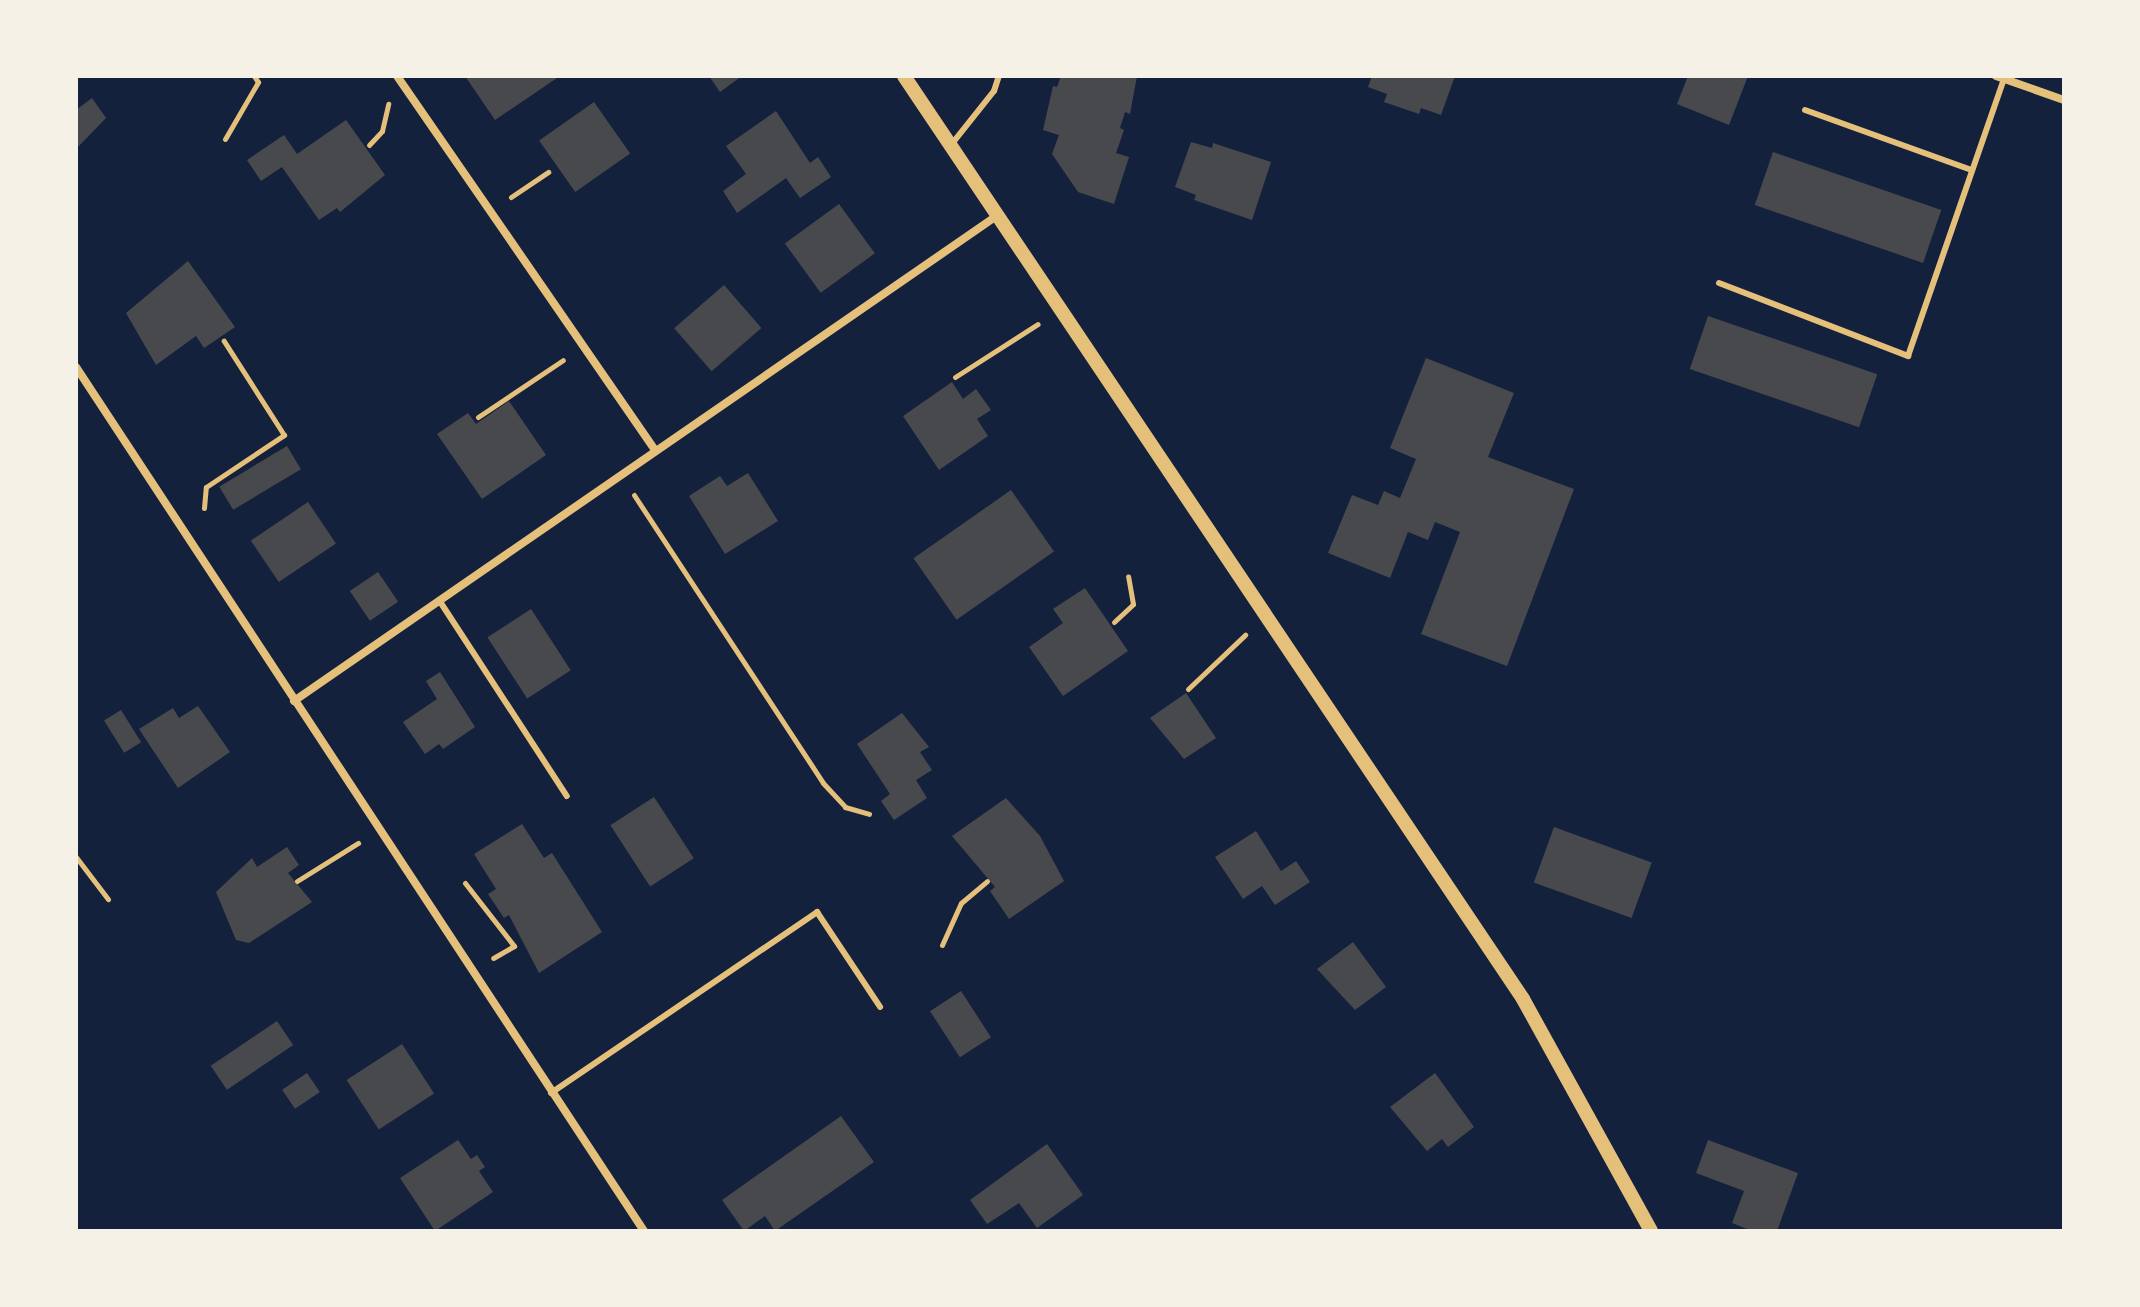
<!DOCTYPE html>
<style>
body{margin:0}
#map{position:relative;width:2140px;height:1307px;overflow:hidden;background:#14213d;font-family:"Titillium Web",sans-serif}
div>[style]{position:absolute}
.building>*{inset:0;background:#48494c;transform-origin:0 0}
.path>*{height:5px;margin:-2.5px;padding:0 2.5px;transform-origin:2.5px;border-radius:2.5px;background:#e5c07b}
.service>*{height:6px;margin:-3px;padding:0 3px;transform-origin:3px;border-radius:3px;background:#e5c07b}
.minor>*{height:8px;margin:-4px;padding:0 4px;transform-origin:4px;border-radius:4px;background:#e5c07b}
.tertiary>*{height:14px;margin:-7px;padding:0 7px;transform-origin:7px;border-radius:7px;background:#e5c07b}
span{translate:-50% -50%;white-space:nowrap;text-align:center;line-height:1.15;-webkit-text-stroke:7px #f6f1e7;paint-order:stroke}
.frame{position:absolute;inset:0;border:78px solid #f6f1e7;pointer-events:none}
</style>
<div id="map">
<div class="building">
<div style="clip-path:polygon(465px 76px,560px 76px,495px 120px)"></div>
<div style="clip-path:polygon(709px 76px,742px 76px,720px 92px)"></div>
<div style="clip-path:polygon(1061px 76px,1137px 76px,1130px 114px,1125px 112px,1120px 128px,1124px 130px,1116px 153px,1129px 157px,1114px 204px,1078px 192px,1052px 154px,1059px 135px,1043px 130px,1053px 86px,1057px 87px)"></div>
<div style="clip-path:polygon(1372px 76px,1455px 76px,1441px 115px,1421px 108px,1419px 114px,1384px 102px,1387px 94px,1368px 87px)"></div>
<div style="clip-path:polygon(1688px 76px,1748px 76px,1729px 125px,1677px 104px)"></div>
<div style="clip-path:polygon(92px 98px,106px 118px,76px 149px,76px 110px)"></div>
<div style="left:594px;top:102px;width:63px;height:67px;rotate:55deg"></div>
<div style="clip-path:polygon(776px 111px,810px 163px,818px 157px,831px 177px,800px 198px,786px 178px,737px 213px,723px 191px,746px 174px,726px 146px)"></div>
<div style="clip-path:polygon(346px 120px,385px 175px,340px 212px,337px 208px,319px 220px,282px 167px,261px 181px,247px 160px,284px 135px,297px 154px)"></div>
<div style="clip-path:polygon(1191px 142px,1212px 148px,1213px 143px,1271px 162px,1252px 220px,1194px 200px,1196px 195px,1175px 187px)"></div>
<div style="left:1773px;top:152px;width:178px;height:56px;rotate:19deg"></div>
<div style="left:839px;top:204px;width:61px;height:67px;rotate:54deg"></div>
<div style="clip-path:polygon(188px 261px,235px 327px,204px 348px,196px 336px,156px 365px,126px 313px)"></div>
<div style="left:724px;top:285px;width:57px;height:66px;rotate:49deg"></div>
<div style="left:1708px;top:316px;width:179px;height:56px;rotate:19deg"></div>
<div style="clip-path:polygon(1426px 358px,1514px 393px,1488px 457px,1574px 489px,1507px 666px,1421px 634px,1460px 532px,1435px 522px,1428px 540px,1408px 532px,1390px 578px,1328px 553px,1352px 495px,1378px 505px,1384px 491px,1400px 498px,1416px 459px,1390px 448px)"></div>
<div style="clip-path:polygon(952px 382px,963px 399px,976px 389px,991px 410px,977px 419px,988px 436px,939px 470px,903px 416px)"></div>
<div style="clip-path:polygon(509px 401px,546px 455px,482px 499px,437px 434px,468px 413px,476px 424px)"></div>
<div style="left:287px;top:446px;width:27px;height:79px;rotate:59deg"></div>
<div style="clip-path:polygon(748px 473px,778px 521px,725px 554px,689px 496px,720px 476px,727px 486px)"></div>
<div style="left:1011px;top:490px;width:75px;height:119px;rotate:55deg"></div>
<div style="left:308px;top:502px;width:50px;height:69px;rotate:56deg"></div>
<div style="left:378px;top:572px;width:36px;height:34px;rotate:56deg"></div>
<div style="clip-path:polygon(1085px 588px,1128px 651px,1063px 696px,1029px 647px,1063px 623px,1053px 609px)"></div>
<div style="left:531px;top:609px;width:73px;height:52px;rotate:57deg"></div>
<div style="clip-path:polygon(440px 672px,475px 727px,443px 749px,439px 744px,425px 754px,403px 722px,437px 699px,426px 681px)"></div>
<div style="clip-path:polygon(1186px 693px,1216px 738px,1184px 759px,1150px 718px)"></div>
<div style="clip-path:polygon(198px 706px,230px 752px,178px 788px,139px 729px,173px 708px,179px 718px)"></div>
<div style="left:121px;top:710px;width:38px;height:20px;rotate:58deg"></div>
<div style="clip-path:polygon(902px 713px,929px 747px,920px 752px,932px 770px,916px 780px,927px 798px,894px 820px,881px 801px,890px 794px,857px 744px)"></div>
<div style="left:654px;top:797px;width:73px;height:52px;rotate:57deg"></div>
<div style="clip-path:polygon(1006px 798px,1040px 836px,1064px 881px,1009px 919px,990px 891px,995px 887px,952px 836px)"></div>
<div style="clip-path:polygon(522px 824px,544px 858px,552px 853px,602px 932px,539px 973px,509px 915px,504px 918px,488px 894px,496px 889px,474px 854px)"></div>
<div style="left:1554px;top:827px;width:104px;height:59px;rotate:20deg"></div>
<div style="clip-path:polygon(1256px 831px,1281px 871px,1296px 861px,1310px 882px,1275px 905px,1262px 886px,1243px 899px,1215px 857px)"></div>
<div style="clip-path:polygon(287px 847px,299px 865px,288px 873px,312px 902px,249px 943px,236px 940px,216px 892px,252px 858px,257px 867px)"></div>
<div style="clip-path:polygon(1353px 942px,1386px 987px,1355px 1010px,1317px 969px)"></div>
<div style="left:961px;top:991px;width:55px;height:37px;rotate:57deg"></div>
<div style="left:277px;top:1021px;width:29px;height:80px;rotate:56deg"></div>
<div style="left:402px;top:1044px;width:59px;height:66px;rotate:57deg"></div>
<div style="left:307px;top:1073px;width:23px;height:30px;rotate:56deg"></div>
<div style="clip-path:polygon(1435px 1073px,1474px 1127px,1448px 1147px,1442px 1139px,1427px 1151px,1390px 1107px)"></div>
<div style="clip-path:polygon(841px 1116px,874px 1162px,775px 1231px,765px 1216px,744px 1231px,722px 1200px)"></div>
<div style="clip-path:polygon(458px 1140px,471px 1159px,477px 1155px,485px 1167px,479px 1171px,493px 1192px,435px 1231px,400px 1178px)"></div>
<div style="clip-path:polygon(1708px 1140px,1798px 1173px,1777px 1231px,1752px 1231px,1732px 1223px,1744px 1191px,1696px 1173px)"></div>
<div style="clip-path:polygon(1047px 1144px,1083px 1195px,1037px 1228px,1019px 1203px,987px 1224px,970px 1200px)"></div>
</div>
<div class="path">
<div style="left:225px;top:139px;width:66px;rotate:-59.9deg"></div>
<div style="left:258px;top:82px;width:7px;rotate:-124deg"></div>
<div style="left:369px;top:145px;width:19px;rotate:-47deg"></div>
<div style="left:382px;top:131px;width:28px;rotate:-77deg"></div>
<div style="left:511px;top:197px;width:45px;rotate:-34deg"></div>
<div style="left:955px;top:377px;width:98px;rotate:-32.6deg"></div>
<div style="left:478px;top:417px;width:102px;rotate:-33.8deg"></div>
<div style="left:634px;top:495px;width:344px;rotate:56.7deg"></div>
<div style="left:823px;top:783px;width:33px;rotate:47deg"></div>
<div style="left:845px;top:807px;width:25px;rotate:16deg"></div>
<div style="left:204px;top:508px;width:21px;rotate:-85deg"></div>
<div style="left:206px;top:487px;width:94px;rotate:-33.7deg"></div>
<div style="left:284px;top:435px;width:112px;rotate:-122.6deg"></div>
<div style="left:1114px;top:622px;width:26px;rotate:-43deg"></div>
<div style="left:1133px;top:604px;width:28px;rotate:-100deg"></div>
<div style="left:1188px;top:689px;width:79px;rotate:-43.5deg"></div>
<div style="left:76px;top:857px;width:53px;rotate:52.7deg"></div>
<div style="left:297px;top:881px;width:72px;rotate:-31.9deg"></div>
<div style="left:465px;top:883px;width:80px;rotate:52.1deg"></div>
<div style="left:514px;top:946px;width:24px;rotate:150deg"></div>
<div style="left:942px;top:945px;width:46px;rotate:-65.7deg"></div>
<div style="left:961px;top:903px;width:34px;rotate:-40deg"></div>
</div>
<div class="service">
<div style="left:1805px;top:110px;width:177px;rotate:19.8deg"></div>
<div style="left:951px;top:145px;width:69px;rotate:-51.5deg"></div>
<div style="left:994px;top:91px;width:16px;rotate:-72deg"></div>
<div style="left:1719px;top:283px;width:203px;rotate:21.1deg"></div>
<div style="left:1908px;top:356px;width:293px;rotate:-70.9deg"></div>
<div style="left:439px;top:600px;width:234px;rotate:56.9deg"></div>
<div style="left:551px;top:1093px;width:322px;rotate:-34.2deg"></div>
<div style="left:817px;top:912px;width:114px;rotate:56.4deg"></div>
</div>
<div class="minor">
<div style="left:397px;top:76px;width:454px;rotate:55.4deg"></div>
<div style="left:1996px;top:76px;width:72px;rotate:19.4deg"></div>
<div style="left:76px;top:367px;width:1034px;rotate:56.68deg"></div>
<div style="left:294px;top:701px;width:855px;rotate:-34.62deg"></div>
</div>
<div class="tertiary">
<div style="left:904px;top:76px;width:1111px;rotate:56.15deg"></div>
<div style="left:1523px;top:999px;width:265px;rotate:61.1deg"></div>
</div>
<div class="frame"></div>
</div>
